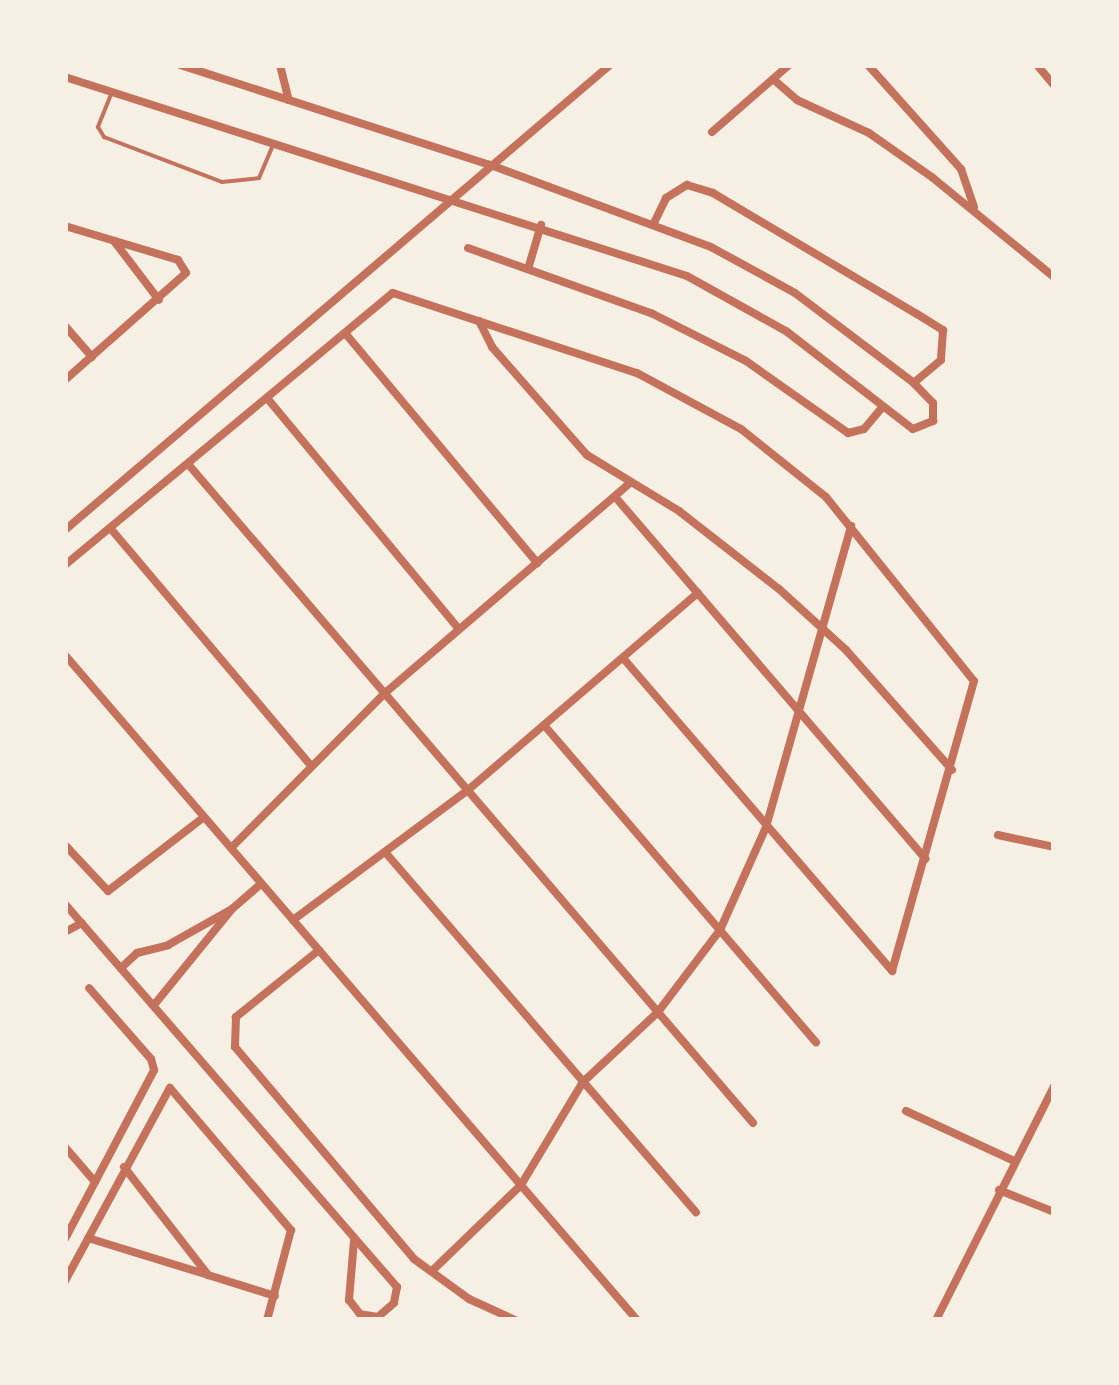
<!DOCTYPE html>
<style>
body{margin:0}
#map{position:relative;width:1119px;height:1385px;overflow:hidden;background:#f6efe4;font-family:"Noto Serif",serif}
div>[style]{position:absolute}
.service>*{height:4px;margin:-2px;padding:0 2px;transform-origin:2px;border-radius:2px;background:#c5725c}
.minor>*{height:8px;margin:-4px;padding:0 4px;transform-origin:4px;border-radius:4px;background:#c5725c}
span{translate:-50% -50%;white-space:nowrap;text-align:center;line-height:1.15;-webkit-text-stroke:10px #f6efe4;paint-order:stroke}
.frame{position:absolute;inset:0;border:68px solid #f6efe4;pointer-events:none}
</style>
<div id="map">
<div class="service">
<div style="left:112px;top:92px;width:38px;rotate:112deg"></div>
<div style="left:98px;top:127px;width:12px;rotate:59deg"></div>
<div style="left:104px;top:137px;width:126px;rotate:20.9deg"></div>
<div style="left:222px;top:182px;width:37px;rotate:-6deg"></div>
<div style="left:259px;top:178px;width:36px;rotate:-67deg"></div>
</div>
<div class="minor">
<div style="left:280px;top:65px;width:36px;rotate:76deg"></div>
<div style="left:868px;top:65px;width:140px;rotate:48.2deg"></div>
<div style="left:961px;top:169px;width:40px;rotate:71.1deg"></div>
<div style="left:1037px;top:65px;width:26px;rotate:50deg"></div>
<div style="left:65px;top:77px;width:653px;rotate:17.74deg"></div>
<div style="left:687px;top:276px;width:113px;rotate:29.1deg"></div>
<div style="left:786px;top:331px;width:160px;rotate:37.7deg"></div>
<div style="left:913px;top:429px;width:22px;rotate:-22deg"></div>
<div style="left:933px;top:421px;width:18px;rotate:-90deg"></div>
<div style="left:933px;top:403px;width:28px;rotate:-134deg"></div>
<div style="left:914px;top:383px;width:149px;rotate:-142.9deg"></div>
<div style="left:795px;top:293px;width:96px;rotate:-151.3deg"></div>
<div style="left:711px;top:247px;width:236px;rotate:-159.6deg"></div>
<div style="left:490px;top:165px;width:325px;rotate:-162.1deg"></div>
<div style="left:773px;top:79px;width:32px;rotate:41deg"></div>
<div style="left:797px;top:100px;width:79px;rotate:24.6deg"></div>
<div style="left:869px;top:133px;width:78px;rotate:35.1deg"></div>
<div style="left:933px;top:178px;width:156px;rotate:39.3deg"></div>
<div style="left:712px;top:132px;width:102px;rotate:-41deg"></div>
<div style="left:653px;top:225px;width:30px;rotate:-64deg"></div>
<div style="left:666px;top:198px;width:25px;rotate:-32deg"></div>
<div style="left:687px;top:185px;width:27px;rotate:17deg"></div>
<div style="left:713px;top:193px;width:237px;rotate:30.7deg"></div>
<div style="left:917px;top:314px;width:31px;rotate:32deg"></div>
<div style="left:943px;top:330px;width:30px;rotate:94deg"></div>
<div style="left:941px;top:360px;width:35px;rotate:140deg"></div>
<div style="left:65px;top:226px;width:118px;rotate:16.7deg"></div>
<div style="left:178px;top:260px;width:15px;rotate:58deg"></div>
<div style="left:186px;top:273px;width:162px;rotate:138.5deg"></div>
<div style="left:114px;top:241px;width:74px;rotate:52.7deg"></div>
<div style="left:468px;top:248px;width:196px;rotate:19.6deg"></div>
<div style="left:653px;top:314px;width:104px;rotate:26.8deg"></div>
<div style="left:746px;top:361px;width:125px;rotate:35.2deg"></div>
<div style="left:848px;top:433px;width:16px;rotate:-14deg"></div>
<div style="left:864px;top:429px;width:26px;rotate:-50deg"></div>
<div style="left:528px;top:269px;width:46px;rotate:-73.5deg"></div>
<div style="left:479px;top:321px;width:29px;rotate:63deg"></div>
<div style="left:492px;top:347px;width:144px;rotate:48.7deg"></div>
<div style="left:587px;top:455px;width:108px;rotate:31.3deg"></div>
<div style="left:679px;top:511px;width:127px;rotate:38deg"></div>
<div style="left:779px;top:589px;width:91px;rotate:42.3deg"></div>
<div style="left:846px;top:650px;width:160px;rotate:48.5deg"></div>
<div style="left:65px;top:326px;width:41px;rotate:48.9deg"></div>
<div style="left:345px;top:333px;width:300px;rotate:50.1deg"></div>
<div style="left:267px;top:398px;width:300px;rotate:50.3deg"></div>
<div style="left:188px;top:464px;width:868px;rotate:49.39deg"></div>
<div style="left:617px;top:499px;width:474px;rotate:49.4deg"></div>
<div style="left:111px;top:529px;width:310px;rotate:49.8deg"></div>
<div style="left:65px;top:530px;width:716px;rotate:-40.47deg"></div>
<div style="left:65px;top:565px;width:426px;rotate:-39.7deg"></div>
<div style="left:393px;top:293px;width:257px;rotate:18.2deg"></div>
<div style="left:637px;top:373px;width:118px;rotate:28.3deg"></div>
<div style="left:741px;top:429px;width:109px;rotate:38.7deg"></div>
<div style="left:826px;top:497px;width:236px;rotate:51.2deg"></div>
<div style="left:974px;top:681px;width:301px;rotate:105.8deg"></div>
<div style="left:65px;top:655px;width:877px;rotate:49.3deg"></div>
<div style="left:623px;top:658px;width:413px;rotate:49.3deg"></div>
<div style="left:544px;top:725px;width:418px;rotate:49.4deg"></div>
<div style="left:998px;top:835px;width:57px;rotate:12.1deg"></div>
<div style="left:65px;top:845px;width:63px;rotate:46.9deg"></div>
<div style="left:108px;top:891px;width:121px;rotate:-37.6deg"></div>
<div style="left:231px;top:848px;width:218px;rotate:-45.2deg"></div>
<div style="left:385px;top:693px;width:323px;rotate:-40.6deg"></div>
<div style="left:385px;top:852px;width:476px;rotate:49.2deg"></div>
<div style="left:65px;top:904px;width:507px;rotate:49.08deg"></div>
<div style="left:397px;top:1287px;width:16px;rotate:101deg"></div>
<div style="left:394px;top:1303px;width:21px;rotate:139deg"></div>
<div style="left:378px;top:1317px;width:18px;rotate:-171deg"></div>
<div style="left:360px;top:1314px;width:18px;rotate:-128deg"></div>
<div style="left:349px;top:1300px;width:59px;rotate:-85.2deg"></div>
<div style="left:293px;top:920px;width:218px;rotate:-36.6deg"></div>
<div style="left:468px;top:790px;width:303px;rotate:-40.6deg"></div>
<div style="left:65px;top:932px;width:19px;rotate:-28deg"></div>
<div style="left:319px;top:950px;width:107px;rotate:141.1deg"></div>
<div style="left:236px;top:1017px;width:30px;rotate:92deg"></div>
<div style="left:235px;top:1047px;width:277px;rotate:49.8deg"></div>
<div style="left:414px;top:1259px;width:68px;rotate:36deg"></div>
<div style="left:469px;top:1299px;width:51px;rotate:24.5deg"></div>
<div style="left:121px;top:968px;width:22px;rotate:-43deg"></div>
<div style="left:137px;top:953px;width:32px;rotate:-14deg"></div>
<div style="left:168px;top:945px;width:73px;rotate:-29.4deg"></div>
<div style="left:154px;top:1005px;width:124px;rotate:-50.9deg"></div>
<div style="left:232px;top:909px;width:38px;rotate:-41deg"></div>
<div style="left:906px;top:1111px;width:119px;rotate:24.8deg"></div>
<div style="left:65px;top:1147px;width:46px;rotate:49.4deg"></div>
<div style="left:124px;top:1167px;width:137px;rotate:52.1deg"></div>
<div style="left:208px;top:1275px;width:70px;rotate:17.4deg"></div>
<div style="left:999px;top:1190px;width:59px;rotate:21.8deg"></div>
<div style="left:88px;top:1238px;width:126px;rotate:17.1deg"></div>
<div style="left:65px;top:1239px;width:191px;rotate:-62.2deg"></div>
<div style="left:154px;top:1070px;width:11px;rotate:-105deg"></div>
<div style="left:151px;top:1059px;width:94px;rotate:-131.1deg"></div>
<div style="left:432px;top:1271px;width:124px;rotate:-44deg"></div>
<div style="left:521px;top:1185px;width:120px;rotate:-59deg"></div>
<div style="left:583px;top:1082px;width:103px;rotate:-43deg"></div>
<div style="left:658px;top:1012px;width:103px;rotate:-52.9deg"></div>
<div style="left:720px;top:930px;width:113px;rotate:-65.9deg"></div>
<div style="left:766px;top:827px;width:313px;rotate:-74.2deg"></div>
<div style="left:65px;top:1281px;width:220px;rotate:-61.5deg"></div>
<div style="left:170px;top:1088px;width:187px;rotate:49.6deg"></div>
<div style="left:291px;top:1230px;width:93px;rotate:104.9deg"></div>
<div style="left:936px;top:1320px;width:262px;rotate:-63.2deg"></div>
</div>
<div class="frame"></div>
</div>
